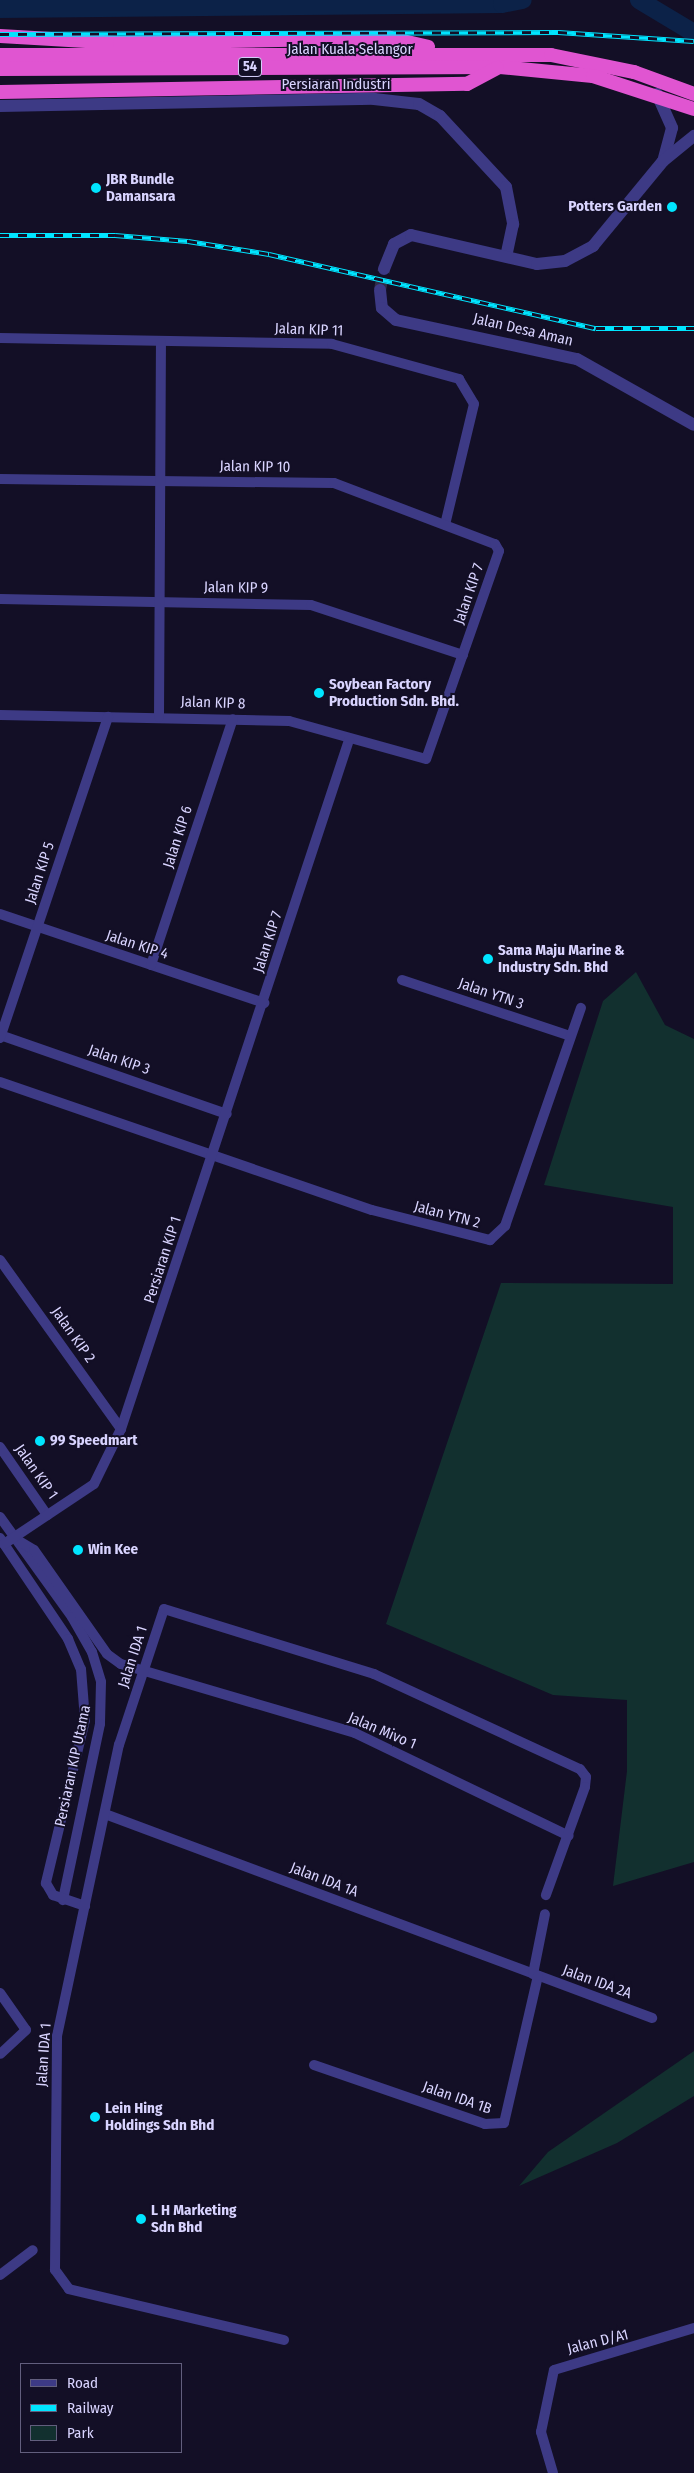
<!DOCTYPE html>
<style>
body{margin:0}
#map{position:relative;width:694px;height:2473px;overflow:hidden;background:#130f26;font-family:"Fira Sans Condensed",sans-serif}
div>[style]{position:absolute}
.green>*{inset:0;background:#12302f}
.canal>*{height:10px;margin:-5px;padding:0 5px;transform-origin:5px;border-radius:5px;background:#0c2248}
.river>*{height:18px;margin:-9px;padding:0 9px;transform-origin:9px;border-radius:9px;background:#0c2248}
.tertiary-tunnel>*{height:12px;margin-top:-6px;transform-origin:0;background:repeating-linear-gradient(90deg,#312d47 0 12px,transparent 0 18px)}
.minor>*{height:10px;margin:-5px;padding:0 5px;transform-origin:5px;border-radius:5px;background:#3d3a85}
.tertiary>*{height:12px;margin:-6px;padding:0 6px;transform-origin:6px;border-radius:6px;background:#3d3a85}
.trunk>*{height:14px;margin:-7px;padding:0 7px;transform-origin:7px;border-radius:7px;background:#e055d1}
.rail>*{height:5px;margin-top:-2.5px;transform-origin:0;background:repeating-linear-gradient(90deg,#130f26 0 9px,#00e5ff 0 18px);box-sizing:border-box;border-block:1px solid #00e5ff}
.dots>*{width:14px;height:14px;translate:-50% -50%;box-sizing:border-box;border:2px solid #130f26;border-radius:50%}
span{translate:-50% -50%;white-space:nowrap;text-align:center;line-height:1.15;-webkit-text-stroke:4px #130f26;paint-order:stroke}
.shield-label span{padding:1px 4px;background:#130f26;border:1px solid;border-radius:4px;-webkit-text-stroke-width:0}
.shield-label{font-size:14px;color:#d9d4ff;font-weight:700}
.street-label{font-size:15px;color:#d9d4ff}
.poi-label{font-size:15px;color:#d9d4ff;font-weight:700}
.left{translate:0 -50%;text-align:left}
.right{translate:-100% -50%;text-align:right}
.legend{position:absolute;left:20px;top:2363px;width:162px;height:90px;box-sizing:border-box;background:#130f26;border:1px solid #625e7d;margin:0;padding:6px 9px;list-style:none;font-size:15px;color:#d9d4ff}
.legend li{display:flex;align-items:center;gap:10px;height:25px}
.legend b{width:25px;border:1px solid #625e7d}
</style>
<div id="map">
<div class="green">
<div style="clip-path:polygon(636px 972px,665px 1025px,694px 1039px,694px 1862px,613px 1886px,627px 1771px,627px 1700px,553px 1695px,386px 1624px,501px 1283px,673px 1284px,673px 1207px,544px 1185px,603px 1001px)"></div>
<div style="clip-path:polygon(694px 2051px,694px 2096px,617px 2143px,519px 2186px,548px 2152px)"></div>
</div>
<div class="canal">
<div style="left:130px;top:0;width:7px;rotate:82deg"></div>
</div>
<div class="river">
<div style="left:639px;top:0;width:64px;rotate:31deg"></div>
<div style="left:0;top:9px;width:502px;rotate:-0.57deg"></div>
<div style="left:502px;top:4px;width:21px;rotate:-11deg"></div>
</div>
<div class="tertiary-tunnel">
<div style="left:380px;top:290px;width:21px;rotate:-79deg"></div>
</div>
<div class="minor">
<div style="left:0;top:338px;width:332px;rotate:1deg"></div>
<div style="left:332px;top:344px;width:132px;rotate:15.4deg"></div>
<div style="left:459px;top:379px;width:29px;rotate:59deg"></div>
<div style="left:474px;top:404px;width:124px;rotate:103.5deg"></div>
<div style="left:0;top:479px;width:334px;rotate:0.7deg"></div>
<div style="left:334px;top:483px;width:172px;rotate:20.8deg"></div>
<div style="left:495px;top:544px;width:8px;rotate:60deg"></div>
<div style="left:499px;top:551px;width:220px;rotate:109.3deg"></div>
<div style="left:426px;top:759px;width:142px;rotate:-164.5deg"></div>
<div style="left:289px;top:721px;width:289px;rotate:-178.8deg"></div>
<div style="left:0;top:599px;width:311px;rotate:1.1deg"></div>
<div style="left:311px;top:605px;width:160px;rotate:18.2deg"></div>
<div style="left:159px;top:717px;width:375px;rotate:-89.7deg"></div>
<div style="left:0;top:914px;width:279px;rotate:18.6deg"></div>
<div style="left:151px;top:965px;width:259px;rotate:-71.6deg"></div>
<div style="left:402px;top:980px;width:177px;rotate:18.4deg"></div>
<div style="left:0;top:1035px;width:240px;rotate:19.2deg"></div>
<div style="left:0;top:1038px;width:339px;rotate:-71.4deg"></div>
<div style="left:0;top:1082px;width:393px;rotate:19deg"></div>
<div style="left:372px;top:1210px;width:122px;rotate:14.3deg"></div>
<div style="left:490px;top:1240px;width:21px;rotate:-43deg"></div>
<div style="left:505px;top:1226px;width:231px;rotate:-70.8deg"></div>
<div style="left:0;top:1260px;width:208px;rotate:54.4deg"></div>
<div style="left:0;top:1447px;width:83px;rotate:55.3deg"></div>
<div style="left:0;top:1517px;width:123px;rotate:54.2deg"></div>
<div style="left:72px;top:1617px;width:40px;rotate:60.3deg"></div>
<div style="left:92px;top:1652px;width:31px;rotate:73deg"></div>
<div style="left:101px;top:1682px;width:42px;rotate:91.4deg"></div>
<div style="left:100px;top:1724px;width:180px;rotate:101.9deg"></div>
<div style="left:0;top:1538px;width:122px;rotate:56deg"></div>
<div style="left:68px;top:1639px;width:33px;rotate:67deg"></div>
<div style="left:81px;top:1669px;width:51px;rotate:85.5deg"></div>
<div style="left:85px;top:1720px;width:168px;rotate:103.5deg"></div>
<div style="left:46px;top:1883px;width:14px;rotate:60deg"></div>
<div style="left:53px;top:1895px;width:34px;rotate:19deg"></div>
<div style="left:14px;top:1538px;width:23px;rotate:31deg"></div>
<div style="left:34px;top:1550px;width:127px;rotate:54.9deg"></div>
<div style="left:107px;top:1654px;width:17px;rotate:36deg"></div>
<div style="left:121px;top:1664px;width:244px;rotate:16.4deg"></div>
<div style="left:355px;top:1733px;width:237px;rotate:25.7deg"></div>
<div style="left:4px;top:1544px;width:108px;rotate:-33.7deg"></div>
<div style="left:94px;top:1484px;width:61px;rotate:-63.9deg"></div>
<div style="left:121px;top:1429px;width:726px;rotate:-71.69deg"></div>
<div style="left:105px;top:1814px;width:584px;rotate:20.45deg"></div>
<div style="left:533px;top:1974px;width:61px;rotate:-78.7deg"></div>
<div style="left:0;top:1993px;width:45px;rotate:54.9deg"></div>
<div style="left:26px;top:2030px;width:35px;rotate:137deg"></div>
<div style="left:314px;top:2065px;width:181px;rotate:19deg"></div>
<div style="left:485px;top:2124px;width:19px;rotate:-3deg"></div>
<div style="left:504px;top:2123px;width:151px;rotate:-77deg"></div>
<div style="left:0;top:2275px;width:41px;rotate:-37.1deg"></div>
<div style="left:284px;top:2340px;width:221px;rotate:-166.7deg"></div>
<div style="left:69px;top:2289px;width:24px;rotate:-126deg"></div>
<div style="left:55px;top:2270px;width:234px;rotate:-89.5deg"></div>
<div style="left:57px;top:2036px;width:298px;rotate:-78deg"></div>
<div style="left:119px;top:1745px;width:143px;rotate:-71.7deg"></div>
<div style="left:164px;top:1609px;width:220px;rotate:17.2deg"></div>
<div style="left:374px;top:1674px;width:227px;rotate:24.8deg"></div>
<div style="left:580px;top:1769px;width:10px;rotate:53deg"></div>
<div style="left:586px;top:1777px;width:10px;rotate:96deg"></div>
<div style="left:585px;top:1787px;width:115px;rotate:109.9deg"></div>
<div style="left:553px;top:2473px;width:43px;rotate:-106.3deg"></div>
<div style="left:541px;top:2432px;width:63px;rotate:-78.2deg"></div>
<div style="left:554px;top:2370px;width:146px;rotate:-16.7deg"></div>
</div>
<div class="tertiary">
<div style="left:657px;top:94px;width:37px;rotate:66deg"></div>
<div style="left:672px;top:128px;width:31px;rotate:105deg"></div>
<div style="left:0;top:106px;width:374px;rotate:-1.1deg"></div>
<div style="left:374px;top:99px;width:45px;rotate:6.3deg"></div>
<div style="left:419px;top:104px;width:24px;rotate:30deg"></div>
<div style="left:440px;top:116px;width:97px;rotate:47.1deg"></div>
<div style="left:506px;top:187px;width:38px;rotate:79deg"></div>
<div style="left:513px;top:224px;width:33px;rotate:102deg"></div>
<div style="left:384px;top:269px;width:27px;rotate:-68deg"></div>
<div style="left:394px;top:244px;width:19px;rotate:-28deg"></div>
<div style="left:411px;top:235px;width:129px;rotate:13deg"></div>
<div style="left:537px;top:264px;width:28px;rotate:-6deg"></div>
<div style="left:565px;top:261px;width:32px;rotate:-28deg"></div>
<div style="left:593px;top:246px;width:110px;rotate:-50.5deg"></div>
<div style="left:663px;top:161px;width:40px;rotate:-39deg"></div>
<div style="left:380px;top:290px;width:18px;rotate:84deg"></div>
<div style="left:382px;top:308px;width:18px;rotate:41deg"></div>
<div style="left:396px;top:320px;width:185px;rotate:12.2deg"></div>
<div style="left:577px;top:359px;width:134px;rotate:29.4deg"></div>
</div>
<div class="trunk">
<div style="left:0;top:36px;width:120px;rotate:3.3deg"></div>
<div style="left:120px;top:43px;width:270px;rotate:-1.1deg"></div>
<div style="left:390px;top:38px;width:39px;rotate:13deg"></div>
<div style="left:0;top:55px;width:551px"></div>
<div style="left:551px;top:55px;width:85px;rotate:11.6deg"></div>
<div style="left:634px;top:72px;width:64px;rotate:20.1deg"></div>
<div style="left:0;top:69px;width:500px;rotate:-0.23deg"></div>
<div style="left:500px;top:67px;width:93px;rotate:5.5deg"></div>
<div style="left:593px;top:76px;width:106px;rotate:18.1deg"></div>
<div style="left:0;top:92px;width:467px;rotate:-1deg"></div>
<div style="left:467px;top:84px;width:34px;rotate:-28deg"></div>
</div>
<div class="rail">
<div style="left:0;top:34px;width:558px;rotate:-0.21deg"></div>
<div style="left:558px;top:32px;width:136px;rotate:3.8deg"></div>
<div style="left:0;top:235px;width:115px"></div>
<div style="left:115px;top:235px;width:73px;rotate:4.7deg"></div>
<div style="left:188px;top:241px;width:82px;rotate:9.1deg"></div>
<div style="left:269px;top:254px;width:335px;rotate:12.8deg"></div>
<div style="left:596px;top:328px;width:98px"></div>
</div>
<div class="dots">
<div style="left:96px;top:188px;background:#00e5ff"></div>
<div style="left:672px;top:207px;background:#00e5ff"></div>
<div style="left:319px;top:693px;background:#00e5ff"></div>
<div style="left:488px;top:959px;background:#00e5ff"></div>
<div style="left:40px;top:1441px;background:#00e5ff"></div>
<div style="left:78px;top:1550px;background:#00e5ff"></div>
<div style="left:95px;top:2117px;background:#00e5ff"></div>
<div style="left:141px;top:2219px;background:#00e5ff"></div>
</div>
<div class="shield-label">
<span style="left:250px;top:67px">54</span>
</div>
<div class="street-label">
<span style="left:350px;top:50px">Jalan Kuala Selangor</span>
<span style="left:336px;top:85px">Persiaran Industri</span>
<span style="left:309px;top:330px;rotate:2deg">Jalan KIP 11</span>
<span style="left:523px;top:330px;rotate:13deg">Jalan Desa Aman</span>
<span style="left:255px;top:467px;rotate:1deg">Jalan KIP 10</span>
<span style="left:236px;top:588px;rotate:1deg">Jalan KIP 9</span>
<span style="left:469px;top:594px;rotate:-71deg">Jalan KIP 7</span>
<span style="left:213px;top:703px;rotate:2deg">Jalan KIP 8</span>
<span style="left:178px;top:837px;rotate:-72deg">Jalan KIP 6</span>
<span style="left:40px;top:873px;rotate:-72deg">Jalan KIP 5</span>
<span style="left:268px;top:942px;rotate:-72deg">Jalan KIP 7</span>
<span style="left:137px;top:945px;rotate:18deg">Jalan KIP 4</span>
<span style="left:491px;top:994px;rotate:19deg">Jalan YTN 3</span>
<span style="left:119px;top:1060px;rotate:19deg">Jalan KIP 3</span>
<span style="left:447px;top:1215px;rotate:15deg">Jalan YTN 2</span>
<span style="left:163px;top:1260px;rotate:-72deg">Persiaran KIP 1</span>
<span style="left:73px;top:1335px;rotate:55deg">Jalan KIP 2</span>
<span style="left:36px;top:1472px;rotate:55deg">Jalan KIP 1</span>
<span style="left:133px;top:1657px;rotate:-72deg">Jalan IDA 1</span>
<span style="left:382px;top:1731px;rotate:23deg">Jalan Mivo 1</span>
<span style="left:73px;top:1766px;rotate:-78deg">Persiaran KIP Utama</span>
<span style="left:324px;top:1880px;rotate:21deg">Jalan IDA 1A</span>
<span style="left:597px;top:1982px;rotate:20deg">Jalan IDA 2A</span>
<span style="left:44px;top:2055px;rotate:-86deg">Jalan IDA 1</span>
<span style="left:457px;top:2098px;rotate:19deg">Jalan IDA 1B</span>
<span style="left:598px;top:2342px;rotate:-14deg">Jalan D/A1</span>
</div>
<div class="poi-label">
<span class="left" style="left:106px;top:188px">JBR Bundle<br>Damansara</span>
<span class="right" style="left:662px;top:207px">Potters Garden</span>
<span class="left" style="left:329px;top:693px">Soybean Factory<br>Production Sdn. Bhd.</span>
<span class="left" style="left:498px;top:959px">Sama Maju Marine &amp;<br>Industry Sdn. Bhd</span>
<span class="left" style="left:50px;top:1441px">99 Speedmart</span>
<span class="left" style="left:88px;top:1550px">Win Kee</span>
<span class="left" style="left:105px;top:2117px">Lein Hing<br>Holdings Sdn Bhd</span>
<span class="left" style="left:151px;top:2219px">L H Marketing<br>Sdn Bhd</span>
</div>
<ul class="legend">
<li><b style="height:6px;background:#3d3a85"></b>Road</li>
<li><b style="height:6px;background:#00e5ff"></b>Railway</li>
<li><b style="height:14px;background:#12302f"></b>Park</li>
</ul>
</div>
